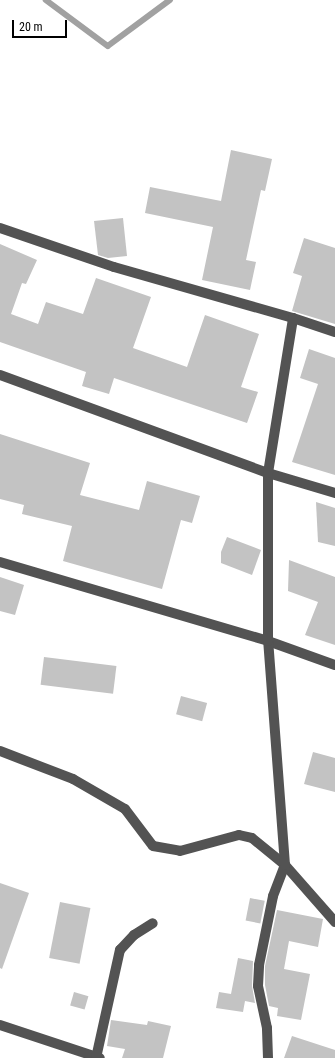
<!DOCTYPE html>
<style>
body{margin:0}
#map{position:relative;width:335px;height:1058px;overflow:hidden;background:#fff;font-family:"Roboto Condensed",sans-serif}
div>[style]{position:absolute}
.stream>*{height:5.5px;margin:-2.75px;padding:0 2.75px;transform-origin:2.75px;border-radius:2.75px;background:#a1a1a1}
.building>*{inset:0;background:#c3c3c3;transform-origin:0 0}
.minor>*{height:10px;margin:-5px;padding:0 5px;transform-origin:5px;border-radius:5px;background:#535353}
span{translate:-50% -50%;white-space:nowrap;text-align:center;line-height:1.15;-webkit-text-stroke:4px #fff;paint-order:stroke}
.scale{position:absolute;left:12px;top:20px;width:55px;height:18px;box-sizing:border-box;border:2px solid #000;border-top:0;padding-left:5px;font-size:12px;line-height:14px;white-space:nowrap;color:#000;-webkit-text-stroke:3px #fff;paint-order:stroke}
</style>
<div id="map">
<div class="stream">
<div style="left:46px;top:0;width:77px;rotate:36.6deg"></div>
<div style="left:108px;top:46px;width:77px;rotate:-36.6deg"></div>
</div>
<div class="building">
<div style="clip-path:polygon(231px 150px,272px 159px,265px 191px,261px 190px,246px 260px,256px 262px,250px 290px,202px 280px,213px 227px,145px 213px,150px 187px,221px 201px)"></div>
<div style="clip-path:polygon(123px 218px,127px 256px,108px 258px,98px 255px,94px 221px)"></div>
<div style="clip-path:polygon(304px 238px,335px 248px,335px 324px,292px 311px,302px 276px,293px 273px)"></div>
<div style="clip-path:polygon(0 244px,37px 260px,26px 284px,22px 283px,11px 314px,38px 324px,46px 302px,83px 314px,96px 278px,151px 297px,133px 348px,187px 367px,205px 315px,259px 334px,241px 387px,258px 392px,247px 423px,114px 378px,109px 394px,82px 386px,86px 372px,0 342px)"></div>
<div style="clip-path:polygon(309px 349px,335px 358px,335px 475px,292px 462px,318px 384px,300px 378px)"></div>
<div style="clip-path:polygon(0 434px,90px 463px,80px 495px,139px 510px,147px 481px,200px 496px,192px 523px,181px 520px,162px 589px,63px 561px,72px 526px,22px 514px,24px 505px,0 499px)"></div>
<div style="clip-path:polygon(316px 502px,335px 508px,335px 546px,318px 542px)"></div>
<div style="clip-path:polygon(227px 537px,261px 550px,252px 575px,221px 563px,221px 552px)"></div>
<div style="clip-path:polygon(289px 560px,335px 577px,335px 645px,305px 635px,318px 602px,288px 591px)"></div>
<div style="clip-path:polygon(0 577px,24px 585px,15px 615px,0 611px)"></div>
<div style="left:44px;top:657px;width:73px;height:28px;rotate:7deg"></div>
<div style="left:181px;top:696px;width:27px;height:19px;rotate:15deg"></div>
<div style="clip-path:polygon(313px 752px,335px 758px,335px 792px,304px 784px)"></div>
<div style="clip-path:polygon(0 883px,29px 893px,2px 969px,0 968px)"></div>
<div style="left:250px;top:898px;width:15px;height:23px;rotate:11deg"></div>
<div style="left:60px;top:902px;width:31px;height:57px;rotate:11deg"></div>
<div style="clip-path:polygon(277px 910px,323px 919px,318px 947px,289px 941px,284px 969px,310px 974px,301px 1020px,277px 1016px,278px 1008px,269px 1006px,265px 985px,265px 966px)"></div>
<div style="clip-path:polygon(238px 958px,253px 961px,252px 986px,255px 1003px,245px 1001px,243px 1012px,216px 1008px,219px 992px,231px 994px)"></div>
<div style="left:74px;top:992px;width:15px;height:14px;rotate:16deg"></div>
<div style="clip-path:polygon(111px 1020px,147px 1025px,148px 1021px,171px 1026px,163px 1058px,122px 1058px,125px 1049px,107px 1046px)"></div>
<div style="clip-path:polygon(292px 1036px,335px 1050px,335px 1058px,284px 1058px)"></div>
</div>
<div class="minor">
<div style="left:0;top:228px;width:120px;rotate:18.9deg"></div>
<div style="left:114px;top:267px;width:186px;rotate:15.9deg"></div>
<div style="left:0;top:375px;width:285px;rotate:20.1deg"></div>
<div style="left:268px;top:473px;width:70px;rotate:16.6deg"></div>
<div style="left:0;top:562px;width:279px;rotate:16.4deg"></div>
<div style="left:268px;top:641px;width:71px;rotate:19.7deg"></div>
<div style="left:0;top:751px;width:78px;rotate:21deg"></div>
<div style="left:73px;top:779px;width:60px;rotate:30deg"></div>
<div style="left:125px;top:809px;width:46px;rotate:52.9deg"></div>
<div style="left:153px;top:846px;width:27px;rotate:10deg"></div>
<div style="left:180px;top:851px;width:61px;rotate:-15.2deg"></div>
<div style="left:239px;top:835px;width:13px;rotate:13deg"></div>
<div style="left:252px;top:838px;width:43px;rotate:39.3deg"></div>
<div style="left:285px;top:865px;width:76px;rotate:48.7deg"></div>
<div style="left:0;top:1025px;width:105px;rotate:18.3deg"></div>
<div style="left:96px;top:1058px;width:111px;rotate:-77.5deg"></div>
<div style="left:120px;top:950px;width:21px;rotate:-47deg"></div>
<div style="left:134px;top:935px;width:22px;rotate:-32deg"></div>
<div style="left:268px;top:1058px;width:30px;rotate:-92deg"></div>
<div style="left:267px;top:1028px;width:43px;rotate:-102.1deg"></div>
<div style="left:258px;top:986px;width:21px;rotate:-87deg"></div>
<div style="left:259px;top:965px;width:70px;rotate:-78.5deg"></div>
<div style="left:273px;top:896px;width:33px;rotate:-69deg"></div>
<div style="left:285px;top:865px;width:225px;rotate:-94.3deg"></div>
<div style="left:268px;top:641px;width:168px;rotate:-90deg"></div>
<div style="left:268px;top:473px;width:157px;rotate:-80.8deg"></div>
<div style="left:293px;top:318px;width:44px;rotate:18.4deg"></div>
</div>
<div class="scale">20 m</div>
</div>
